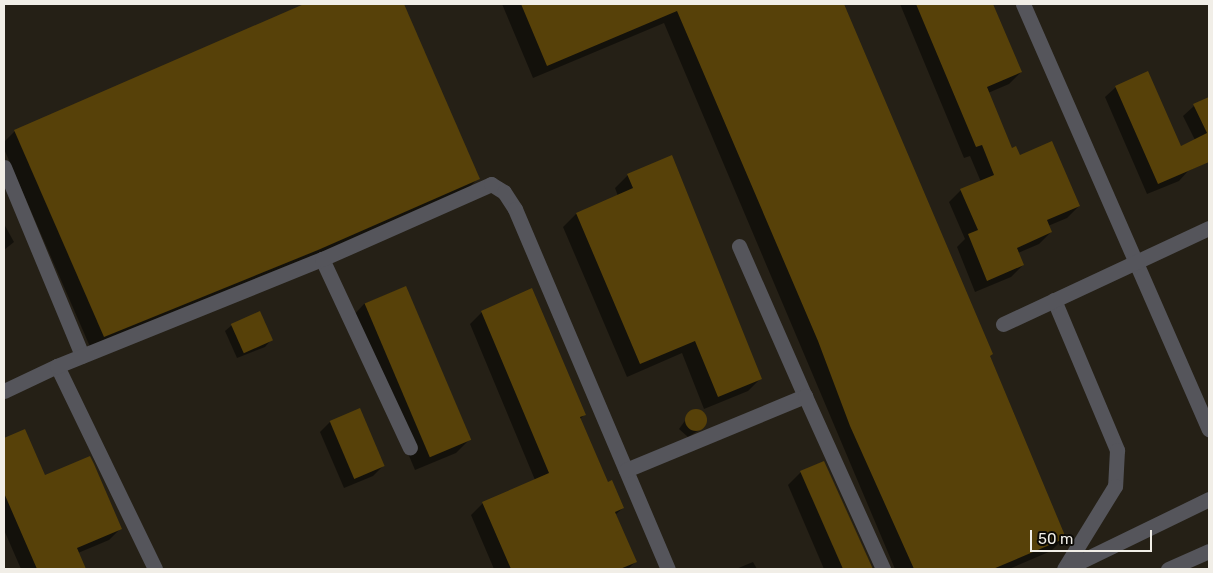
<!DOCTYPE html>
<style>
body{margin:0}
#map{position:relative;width:1213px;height:573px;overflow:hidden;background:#252016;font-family:Rubik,sans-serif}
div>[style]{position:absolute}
.shadow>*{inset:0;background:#0007}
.building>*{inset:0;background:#574109;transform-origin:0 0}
.round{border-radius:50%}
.minor>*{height:15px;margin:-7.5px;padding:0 7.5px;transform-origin:7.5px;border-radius:7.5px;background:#55555b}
span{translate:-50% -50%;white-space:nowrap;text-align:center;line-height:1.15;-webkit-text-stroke:4px #0c0a06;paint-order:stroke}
.frame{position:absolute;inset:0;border:5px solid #f1eee7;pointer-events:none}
.scale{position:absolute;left:1030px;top:530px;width:122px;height:22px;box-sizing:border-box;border:2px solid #f1eee7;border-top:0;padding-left:6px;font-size:15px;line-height:18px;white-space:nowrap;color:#f1eee7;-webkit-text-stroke:4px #0c0a06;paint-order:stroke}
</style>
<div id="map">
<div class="shadow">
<div style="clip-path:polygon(307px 4px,402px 4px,478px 178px,465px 192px,91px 349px,4px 149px,4px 142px,15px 131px)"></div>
<div style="clip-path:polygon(502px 4px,842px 4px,991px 354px,989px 356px,1064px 538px,1051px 551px,1009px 569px,895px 569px,664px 23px,533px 78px)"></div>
<div style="clip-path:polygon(900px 4px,992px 4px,1021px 72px,1009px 84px,988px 93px,1011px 150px,1079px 206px,1067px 218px,1048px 226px,1051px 232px,1039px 244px,1018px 253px,1023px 265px,1011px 277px,975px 292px,957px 247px,965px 239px,949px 202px,961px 190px,981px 182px,970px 156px,964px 158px)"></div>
<div style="clip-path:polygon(1116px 87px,1180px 147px,1195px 140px,1183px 116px,1194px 106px,1209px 98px,1209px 161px,1188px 171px,1179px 181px,1147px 194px,1105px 97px)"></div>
<div style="clip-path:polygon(628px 175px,761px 378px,748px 391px,704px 409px,682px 353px,627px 377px,563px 227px,576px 214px,618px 196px,615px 188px)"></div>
<div style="clip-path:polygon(4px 224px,14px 242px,4px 250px)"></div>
<div style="clip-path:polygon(405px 287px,469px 440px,456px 453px,415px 470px,351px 318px,364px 304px)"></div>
<div style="clip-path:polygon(482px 312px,585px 414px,580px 419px,608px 484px,623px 508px,615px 515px,635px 562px,628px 569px,494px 569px,471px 515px,483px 503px,535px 480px,470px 324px)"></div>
<div style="clip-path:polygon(232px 325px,271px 340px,265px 347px,237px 358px,225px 331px)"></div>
<div style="clip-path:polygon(359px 410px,383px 466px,373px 476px,344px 488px,320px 432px,330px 422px)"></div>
<div style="clip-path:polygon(692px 411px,703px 412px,706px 418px,704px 427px,688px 437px,679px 429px)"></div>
<div style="clip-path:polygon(25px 431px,45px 477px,120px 529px,109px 540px,78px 553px,85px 569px,21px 569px,4px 530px,4px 440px)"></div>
<div style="clip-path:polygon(823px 462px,873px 569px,824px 569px,788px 485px,801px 472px)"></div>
<div style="clip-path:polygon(753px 562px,757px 569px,736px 569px)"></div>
</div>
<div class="building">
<div style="clip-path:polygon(304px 4px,404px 4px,480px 179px,318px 250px,104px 337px,14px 130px)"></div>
<div style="clip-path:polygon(521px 4px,844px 4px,993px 354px,990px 356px,1066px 538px,993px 569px,914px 569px,850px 426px,818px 341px,677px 11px,547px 66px)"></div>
<div style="clip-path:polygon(916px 4px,993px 4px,1022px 72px,987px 87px,1012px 148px,1016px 146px,1020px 155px,1052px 141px,1080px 206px,1047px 220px,1052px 232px,1017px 248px,1024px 265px,987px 281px,968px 234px,978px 230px,960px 189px,994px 175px,982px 145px,976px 147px)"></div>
<div style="clip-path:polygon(1148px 71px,1181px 146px,1207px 133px,1193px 104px,1209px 97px,1209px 162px,1158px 184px,1115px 86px)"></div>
<div style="clip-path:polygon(672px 155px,762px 379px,718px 397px,695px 341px,640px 364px,576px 213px,633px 188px,627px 174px)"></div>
<div style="left:406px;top:286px;width:167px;height:45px;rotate:67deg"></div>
<div style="clip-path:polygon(532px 288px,586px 415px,580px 417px,608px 482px,612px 480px,624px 508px,615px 512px,637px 562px,620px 569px,511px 569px,482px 502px,549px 473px,481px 311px)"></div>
<div style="left:260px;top:311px;width:32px;height:32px;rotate:66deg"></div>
<div style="left:360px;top:408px;width:63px;height:33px;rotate:67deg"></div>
<div class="round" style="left:685px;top:409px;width:22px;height:22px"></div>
<div style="clip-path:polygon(25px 429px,45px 475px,90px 456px,94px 464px,122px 529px,77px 548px,86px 569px,37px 569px,4px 493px,4px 438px)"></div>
<div style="clip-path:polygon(824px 461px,873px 569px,843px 569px,800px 471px)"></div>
</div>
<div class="minor">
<div style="left:1023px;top:4px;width:464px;rotate:66.4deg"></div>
<div style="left:4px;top:167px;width:204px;rotate:67.5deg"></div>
<div style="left:739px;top:246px;width:164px;rotate:66.3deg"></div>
<div style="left:322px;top:259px;width:208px;rotate:65deg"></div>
<div style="left:1054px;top:300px;width:163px;rotate:67.2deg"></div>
<div style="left:1117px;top:450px;width:36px;rotate:93deg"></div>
<div style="left:1115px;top:486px;width:97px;rotate:121.6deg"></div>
<div style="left:1003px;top:324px;width:227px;rotate:-25deg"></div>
<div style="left:57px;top:366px;width:225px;rotate:64.2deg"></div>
<div style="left:4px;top:391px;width:59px;rotate:-25.3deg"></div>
<div style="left:57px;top:366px;width:286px;rotate:-22deg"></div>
<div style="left:322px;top:259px;width:185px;rotate:-23.9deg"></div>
<div style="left:491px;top:184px;width:15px;rotate:32deg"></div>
<div style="left:504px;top:192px;width:20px;rotate:57deg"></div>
<div style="left:515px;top:209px;width:391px;rotate:67deg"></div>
<div style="left:626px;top:470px;width:194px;rotate:-22.5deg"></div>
<div style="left:805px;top:396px;width:190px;rotate:65.7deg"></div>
<div style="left:1065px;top:569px;width:160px;rotate:-25.9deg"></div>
<div style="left:1168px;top:569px;width:45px;rotate:-23.7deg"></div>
</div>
<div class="frame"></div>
<div class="scale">50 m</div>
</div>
